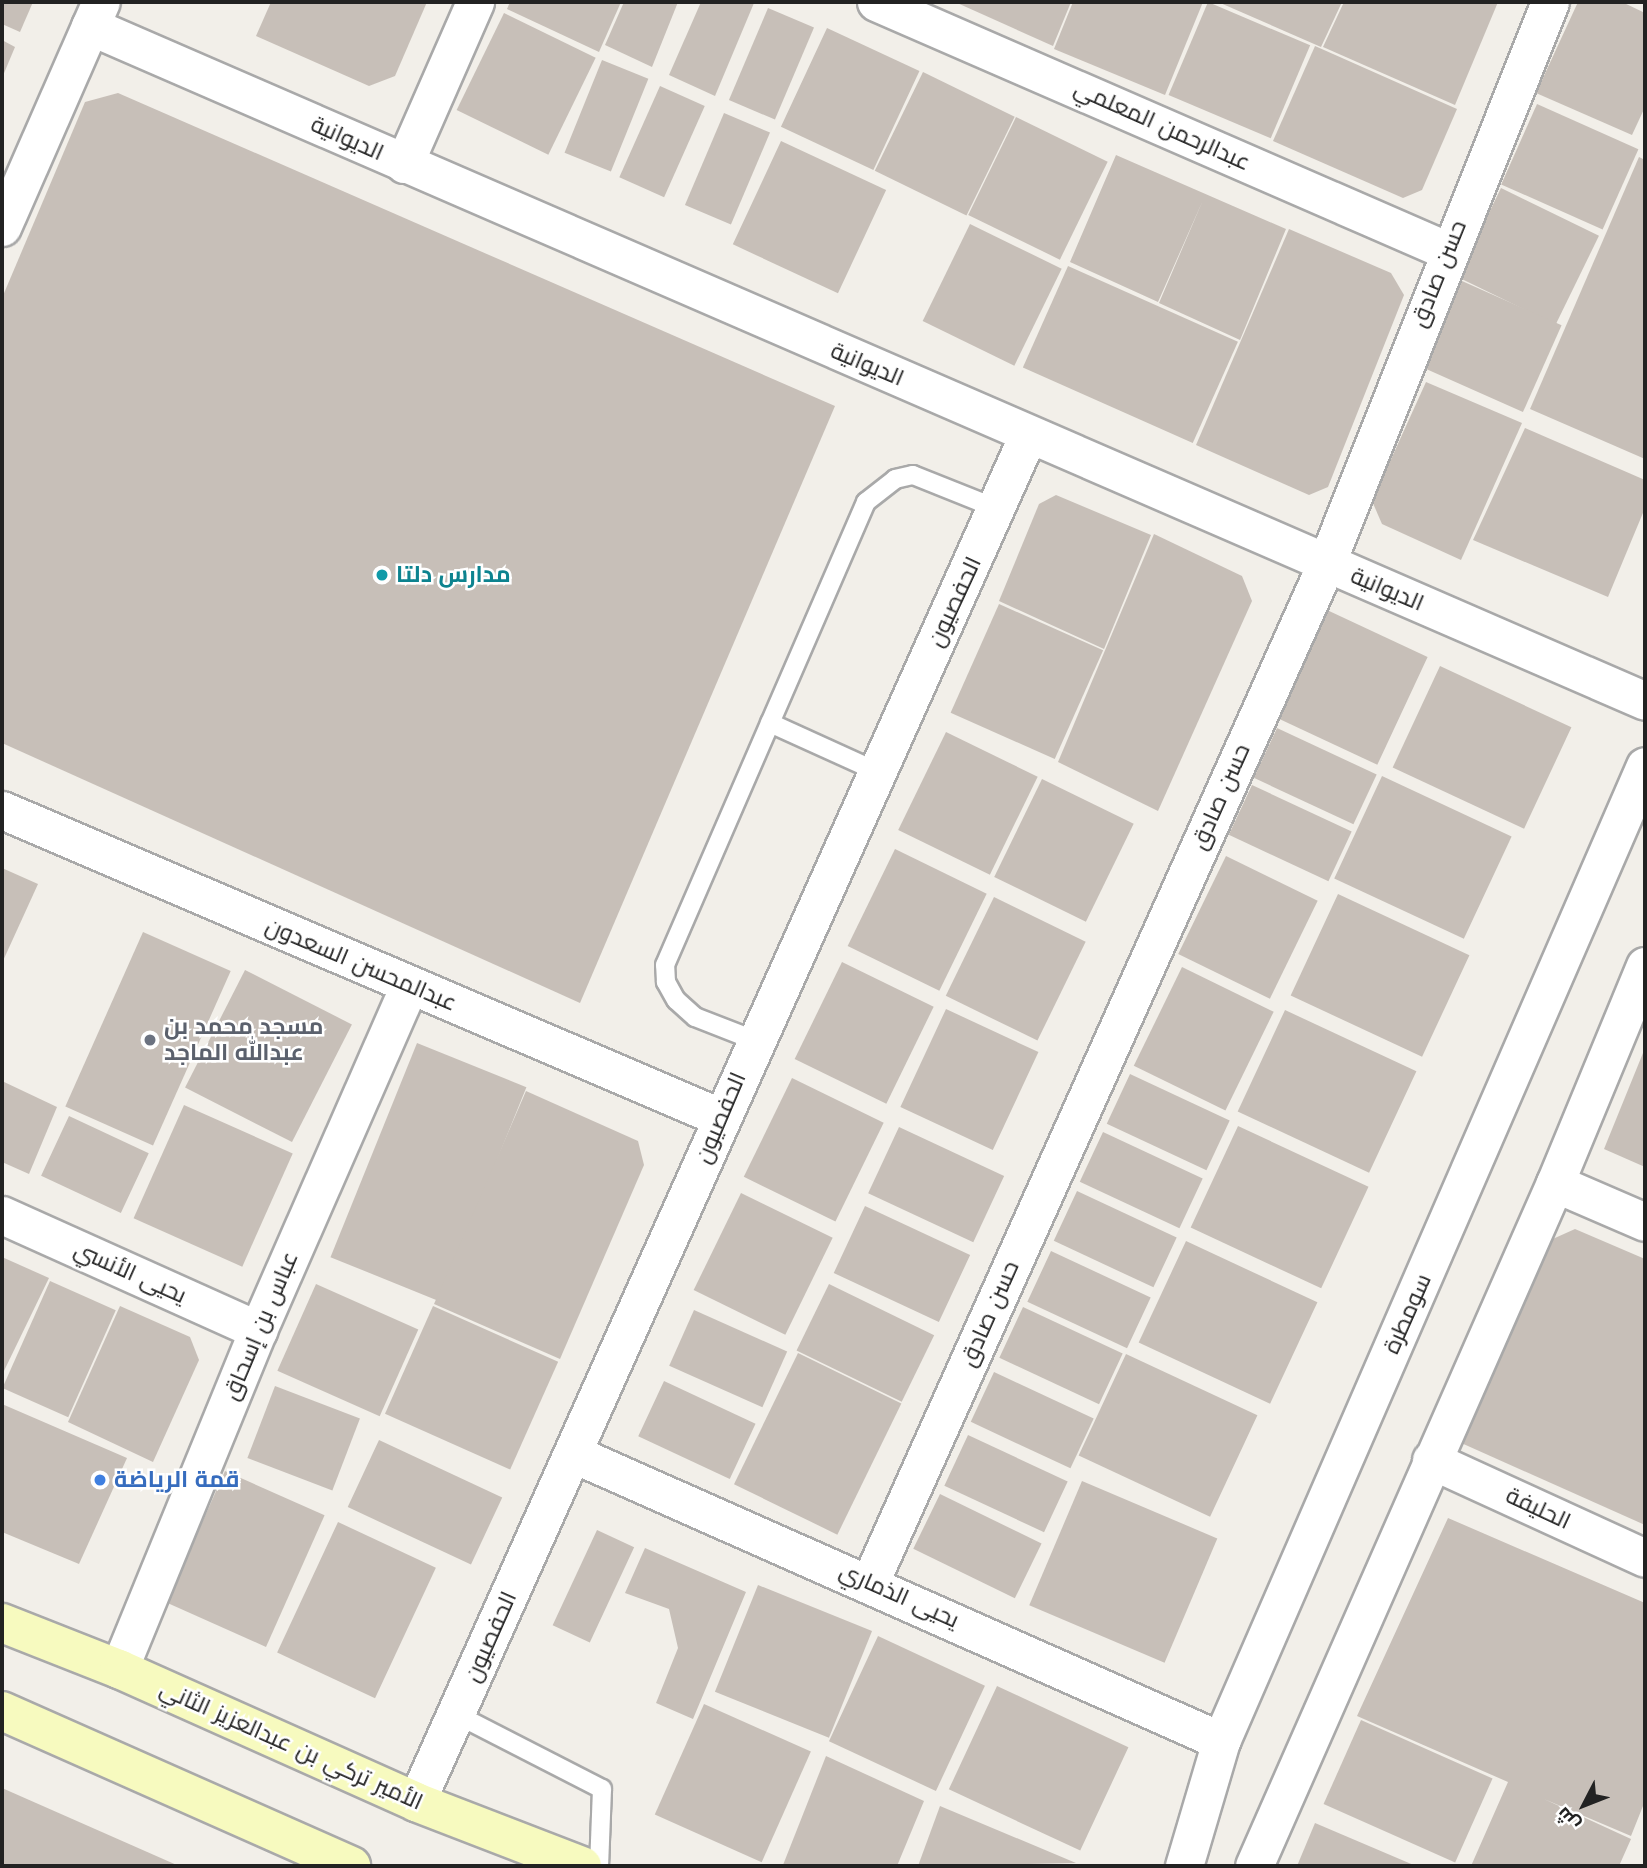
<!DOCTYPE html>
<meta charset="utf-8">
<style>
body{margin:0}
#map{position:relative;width:1647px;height:1868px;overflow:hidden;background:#f2efe9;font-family:"Work Sans",Cairo,sans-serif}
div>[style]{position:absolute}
.building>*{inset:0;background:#c7bfb8;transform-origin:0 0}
.roads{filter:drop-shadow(2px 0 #a9a9a9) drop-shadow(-2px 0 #a9a9a9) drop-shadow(0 2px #a9a9a9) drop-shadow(0 -2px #a9a9a9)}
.lane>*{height:18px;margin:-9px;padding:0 9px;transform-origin:9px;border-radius:9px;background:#fff}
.street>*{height:37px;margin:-18.5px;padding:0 18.5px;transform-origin:18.5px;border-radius:18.5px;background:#fff}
.secondary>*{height:38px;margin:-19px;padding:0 19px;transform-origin:19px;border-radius:19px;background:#f7fabf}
.dots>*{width:19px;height:19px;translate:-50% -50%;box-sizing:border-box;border:4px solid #fff;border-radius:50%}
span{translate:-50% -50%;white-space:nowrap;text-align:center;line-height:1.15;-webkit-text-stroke:5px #fff;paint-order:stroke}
.street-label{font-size:23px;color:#222}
.culture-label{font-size:23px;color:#0d838f;font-weight:700}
.left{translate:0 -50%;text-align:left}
.worship-label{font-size:23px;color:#5b616d;font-weight:700}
.shop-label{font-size:23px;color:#366cbe;font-weight:700}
.frame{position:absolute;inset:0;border:4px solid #222;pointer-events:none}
.north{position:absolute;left:1549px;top:1770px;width:70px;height:70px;-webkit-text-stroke:5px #fff;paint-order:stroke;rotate:228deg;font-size:19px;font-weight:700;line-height:28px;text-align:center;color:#222}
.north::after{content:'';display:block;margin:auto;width:24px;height:32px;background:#222;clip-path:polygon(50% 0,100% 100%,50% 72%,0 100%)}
</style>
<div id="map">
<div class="building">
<div style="clip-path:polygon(2px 2px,33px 2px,20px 32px,2px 24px)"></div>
<div style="clip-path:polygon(271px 2px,427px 2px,395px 76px,369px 86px,256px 36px)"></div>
<div style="clip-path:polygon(510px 2px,621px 2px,599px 52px,507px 9px)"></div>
<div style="clip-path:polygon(624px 2px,678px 2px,652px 67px,605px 45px)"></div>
<div style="clip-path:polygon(701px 2px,754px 3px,715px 96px,669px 75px)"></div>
<div style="clip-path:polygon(955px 2px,1071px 2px,1053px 46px)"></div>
<div style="clip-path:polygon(1073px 2px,1203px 2px,1165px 95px,1054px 49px)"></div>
<div style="left:1208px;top:2px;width:111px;height:101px;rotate:23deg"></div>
<div style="clip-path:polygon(1218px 2px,1342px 2px,1321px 47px)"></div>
<div style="clip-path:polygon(1344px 2px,1498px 2px,1455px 105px,1323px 47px)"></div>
<div style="clip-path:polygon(1578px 2px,1622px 2px,1645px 13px,1645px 107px,1632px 135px,1536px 93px)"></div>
<div style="left:768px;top:8px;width:50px;height:100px;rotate:23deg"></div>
<div style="left:504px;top:13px;width:102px;height:108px;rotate:26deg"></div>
<div style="left:827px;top:28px;width:102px;height:109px;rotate:25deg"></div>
<div style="clip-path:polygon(2px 40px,15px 47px,2px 78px)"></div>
<div style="clip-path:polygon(1315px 46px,1457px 109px,1422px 190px,1403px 198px,1273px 141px)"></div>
<div style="left:602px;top:60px;width:50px;height:100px;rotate:22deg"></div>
<div style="left:923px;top:72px;width:102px;height:110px;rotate:26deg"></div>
<div style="left:660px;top:86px;width:49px;height:100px;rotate:24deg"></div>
<div style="clip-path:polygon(118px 93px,835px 406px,580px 1003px,2px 743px,2px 298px,85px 102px)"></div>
<div style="left:1537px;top:104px;width:111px;height:88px;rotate:24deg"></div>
<div style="left:724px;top:113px;width:50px;height:100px;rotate:23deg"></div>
<div style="left:1016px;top:117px;width:102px;height:109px;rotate:26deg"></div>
<div style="left:781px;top:141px;width:116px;height:114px;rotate:25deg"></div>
<div style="clip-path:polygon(1116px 155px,1286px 229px,1240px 340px,1159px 303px,1203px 200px,1158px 302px,1070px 262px)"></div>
<div style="clip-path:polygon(1639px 157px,1645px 160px,1645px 459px,1530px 409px)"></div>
<div style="left:1501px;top:188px;width:109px;height:99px;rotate:26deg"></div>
<div style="left:970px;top:224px;width:102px;height:108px;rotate:26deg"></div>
<div style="clip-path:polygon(1289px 229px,1391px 273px,1404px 295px,1328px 487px,1309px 495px,1196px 445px)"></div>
<div style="left:1068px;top:266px;width:186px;height:111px;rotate:24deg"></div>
<div style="left:1462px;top:281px;width:109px;height:95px;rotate:24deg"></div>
<div style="clip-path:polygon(1426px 382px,1522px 423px,1461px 560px,1382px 524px,1372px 501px)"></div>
<div style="clip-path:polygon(1525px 428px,1645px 480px,1645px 508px,1608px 597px,1473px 540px)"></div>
<div style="clip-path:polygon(1056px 495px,1151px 535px,1104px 649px,999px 601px,1039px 504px)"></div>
<div style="clip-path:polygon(1154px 534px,1242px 576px,1252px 601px,1158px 811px,1058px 762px)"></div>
<div style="left:999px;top:604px;width:114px;height:119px;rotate:24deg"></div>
<div style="left:1327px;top:610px;width:111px;height:119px;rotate:25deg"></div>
<div style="left:1440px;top:666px;width:145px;height:112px;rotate:25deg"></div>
<div style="left:1277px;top:728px;width:110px;height:55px;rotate:25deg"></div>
<div style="left:946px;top:732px;width:102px;height:109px;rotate:26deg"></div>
<div style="left:1382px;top:776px;width:143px;height:113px;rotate:25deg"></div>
<div style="left:1042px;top:779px;width:102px;height:109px;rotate:26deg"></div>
<div style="left:1252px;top:785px;width:110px;height:55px;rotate:25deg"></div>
<div style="left:895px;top:849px;width:102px;height:108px;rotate:26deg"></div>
<div style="left:1226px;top:856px;width:102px;height:109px;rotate:26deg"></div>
<div style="clip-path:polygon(2px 868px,38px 884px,2px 963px)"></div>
<div style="left:1338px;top:894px;width:145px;height:112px;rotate:25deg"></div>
<div style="left:994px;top:897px;width:102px;height:110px;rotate:26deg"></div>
<div style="left:143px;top:932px;width:96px;height:191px;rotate:24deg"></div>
<div style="left:842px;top:962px;width:102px;height:108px;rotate:26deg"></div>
<div style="left:1182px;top:967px;width:102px;height:110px;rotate:26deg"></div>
<div style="left:245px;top:970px;width:120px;height:132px;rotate:27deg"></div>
<div style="left:946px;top:1009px;width:102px;height:108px;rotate:25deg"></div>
<div style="left:1285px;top:1010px;width:145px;height:112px;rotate:25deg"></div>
<div style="left:417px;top:1043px;width:118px;height:231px;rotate:22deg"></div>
<div style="clip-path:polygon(1645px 1048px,1645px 1167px,1604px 1149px)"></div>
<div style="left:1130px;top:1074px;width:110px;height:55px;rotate:25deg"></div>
<div style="left:792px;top:1078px;width:102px;height:110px;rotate:26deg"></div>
<div style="clip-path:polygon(2px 1081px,57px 1107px,29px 1174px,2px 1162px)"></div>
<div style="clip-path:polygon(526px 1091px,638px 1141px,644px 1165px,560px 1359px,434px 1304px)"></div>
<div style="left:184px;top:1105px;width:119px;height:124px;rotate:24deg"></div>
<div style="left:69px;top:1116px;width:88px;height:66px;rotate:25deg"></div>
<div style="left:1238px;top:1126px;width:144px;height:112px;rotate:25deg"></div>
<div style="left:899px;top:1127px;width:116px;height:73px;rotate:25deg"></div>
<div style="left:1103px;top:1132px;width:110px;height:55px;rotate:25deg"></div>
<div style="left:1077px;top:1191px;width:110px;height:55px;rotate:25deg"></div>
<div style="left:741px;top:1193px;width:102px;height:108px;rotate:26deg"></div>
<div style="left:865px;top:1206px;width:116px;height:74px;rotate:25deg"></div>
<div style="clip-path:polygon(1575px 1229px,1645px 1259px,1645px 1525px,1459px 1442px,1546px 1242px)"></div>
<div style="left:1186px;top:1241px;width:145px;height:112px;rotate:25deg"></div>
<div style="left:1051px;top:1251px;width:110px;height:56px;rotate:25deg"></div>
<div style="clip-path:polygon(2px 1257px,49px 1278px,2px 1375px)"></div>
<div style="left:50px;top:1281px;width:72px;height:117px;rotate:24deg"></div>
<div style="left:316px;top:1284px;width:112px;height:95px;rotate:24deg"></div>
<div style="left:829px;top:1284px;width:117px;height:74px;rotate:26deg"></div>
<div style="clip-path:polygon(120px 1306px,190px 1337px,199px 1360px,153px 1462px,68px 1422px)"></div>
<div style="left:433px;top:1306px;width:137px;height:118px;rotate:24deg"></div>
<div style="left:1023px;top:1307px;width:110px;height:56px;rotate:25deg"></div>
<div style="left:694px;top:1310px;width:102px;height:61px;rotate:24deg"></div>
<div style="left:798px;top:1353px;width:115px;height:146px;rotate:26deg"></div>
<div style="left:1126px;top:1354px;width:145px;height:112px;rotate:25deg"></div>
<div style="left:994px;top:1372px;width:110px;height:55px;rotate:25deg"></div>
<div style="left:664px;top:1381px;width:101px;height:61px;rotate:25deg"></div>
<div style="left:275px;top:1386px;width:91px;height:77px;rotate:21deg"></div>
<div style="clip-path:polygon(2px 1404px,127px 1458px,79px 1564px,2px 1532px)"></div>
<div style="left:968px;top:1435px;width:110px;height:56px;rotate:25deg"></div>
<div style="left:379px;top:1440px;width:136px;height:74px;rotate:25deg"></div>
<div style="left:225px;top:1471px;width:109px;height:144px;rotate:24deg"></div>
<div style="left:1082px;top:1481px;width:147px;height:135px;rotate:23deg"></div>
<div style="left:940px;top:1494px;width:113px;height:61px;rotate:26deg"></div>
<div style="clip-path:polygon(1448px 1518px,1645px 1603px,1645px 1801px,1631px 1836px,1544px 1799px,1631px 1839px,1619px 1866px,1471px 1866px,1508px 1782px,1357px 1716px)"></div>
<div style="left:338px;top:1522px;width:108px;height:144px;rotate:25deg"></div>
<div style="left:597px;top:1530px;width:41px;height:105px;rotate:25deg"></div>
<div style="clip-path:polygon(645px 1548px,746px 1592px,693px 1719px,656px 1703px,678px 1648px,669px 1609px,625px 1593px)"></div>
<div style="left:758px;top:1585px;width:123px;height:115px;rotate:22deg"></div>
<div style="left:878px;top:1636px;width:118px;height:116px;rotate:25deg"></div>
<div style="left:997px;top:1686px;width:145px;height:114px;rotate:25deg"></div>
<div style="left:704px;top:1704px;width:117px;height:121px;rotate:24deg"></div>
<div style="left:1361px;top:1720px;width:144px;height:92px;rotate:24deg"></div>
<div style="clip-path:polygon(826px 1756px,924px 1801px,897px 1866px,783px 1865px)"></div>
<div style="clip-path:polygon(2px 1788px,179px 1866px,2px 1866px)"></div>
<div style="clip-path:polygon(940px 1806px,1076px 1863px,918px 1866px)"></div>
<div style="clip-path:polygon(1315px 1823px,1416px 1866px,1297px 1866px)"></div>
</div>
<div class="roads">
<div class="lane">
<div style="left:770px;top:723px;width:116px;rotate:24.4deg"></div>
<div style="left:754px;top:1040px;width:63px;rotate:-158.7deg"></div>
<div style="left:695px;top:1017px;width:25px;rotate:-138deg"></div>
<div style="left:676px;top:1000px;width:21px;rotate:-119deg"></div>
<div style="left:666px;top:982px;width:17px;rotate:-93deg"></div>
<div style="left:665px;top:965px;width:505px;rotate:-66.53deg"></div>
<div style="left:866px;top:502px;width:37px;rotate:-38deg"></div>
<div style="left:895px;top:479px;width:18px;rotate:-13deg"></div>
<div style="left:913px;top:475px;width:92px;rotate:21.8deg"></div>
<div style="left:456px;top:1714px;width:164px;rotate:27.2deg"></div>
<div style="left:602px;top:1789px;width:77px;rotate:92.2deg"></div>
</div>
<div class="street">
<div style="left:876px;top:2px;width:624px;rotate:23.52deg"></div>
<div style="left:90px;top:26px;width:1695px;rotate:23.46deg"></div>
<div style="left:404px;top:164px;width:177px;rotate:-66.3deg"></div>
<div style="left:2px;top:227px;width:246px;rotate:-66.3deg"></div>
<div style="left:2px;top:810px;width:783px;rotate:23.16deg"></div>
<div style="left:1555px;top:1183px;width:98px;rotate:23.4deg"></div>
<div style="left:2px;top:1215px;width:281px;rotate:24.2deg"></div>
<div style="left:574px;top:1454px;width:708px;rotate:23.92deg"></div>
<div style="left:1431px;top:1460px;width:235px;rotate:24.6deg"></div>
<div style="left:870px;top:1582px;width:1115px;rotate:-65.87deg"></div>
<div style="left:1326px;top:564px;width:605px;rotate:-68.27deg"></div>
<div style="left:119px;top:1669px;width:366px;rotate:-67.7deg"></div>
<div style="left:258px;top:1330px;width:376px;rotate:-66.3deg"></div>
<div style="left:416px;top:1802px;width:1498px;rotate:-65.88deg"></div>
<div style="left:1184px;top:1866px;width:130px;rotate:-73.5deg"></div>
<div style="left:1221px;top:1741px;width:1063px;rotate:-66.5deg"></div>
<div style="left:1254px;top:1866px;width:746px;rotate:-66.22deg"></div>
<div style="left:1555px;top:1183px;width:235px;rotate:-67.5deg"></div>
</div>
<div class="secondary">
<div style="left:2px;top:1623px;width:126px;rotate:21.5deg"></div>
<div style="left:119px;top:1669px;width:325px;rotate:24.1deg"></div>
<div style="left:416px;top:1802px;width:178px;rotate:21.1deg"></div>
<div style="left:2px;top:1711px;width:382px;rotate:23.9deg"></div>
</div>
</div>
<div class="dots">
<div style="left:382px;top:575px;background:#0f9aa8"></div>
<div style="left:150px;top:1040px;background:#6b7280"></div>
<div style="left:100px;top:1480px;background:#3f7fe0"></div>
</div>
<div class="street-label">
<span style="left:1162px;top:126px;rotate:24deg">عبدالرحمن المعلمي</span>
<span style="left:347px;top:139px;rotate:24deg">الديوانية</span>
<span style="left:1439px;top:274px;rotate:-68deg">حسن صادق</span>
<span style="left:867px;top:365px;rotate:23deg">الديوانية</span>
<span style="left:1387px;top:590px;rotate:23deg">الديوانية</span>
<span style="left:955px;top:602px;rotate:-65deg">الحفصيون</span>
<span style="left:1221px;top:797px;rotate:-66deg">حسن صادق</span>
<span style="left:361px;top:965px;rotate:23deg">عبدالمحسن السعدون</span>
<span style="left:721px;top:1118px;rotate:-67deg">الحفصيون</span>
<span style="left:130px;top:1273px;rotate:24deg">يحيى الأنسي</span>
<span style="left:990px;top:1314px;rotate:-66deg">حسن صادق</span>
<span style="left:1408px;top:1314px;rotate:-66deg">سومطرة</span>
<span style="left:261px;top:1326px;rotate:-67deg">عباس بن إسحاق</span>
<span style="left:1538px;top:1509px;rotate:25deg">الحليفة</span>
<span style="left:899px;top:1596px;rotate:24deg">يحيى الذماري</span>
<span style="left:491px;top:1637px;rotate:-66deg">الحفصيون</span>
<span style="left:291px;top:1746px;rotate:24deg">الأمير تركي بن عبدالعزيز الثاني</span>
</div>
<div class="culture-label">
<span class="left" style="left:396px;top:575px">مدارس دلتا</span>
</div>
<div class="worship-label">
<span class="left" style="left:164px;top:1040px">مسجد محمد بن<br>عبدالله الماجد</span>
</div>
<div class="shop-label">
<span class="left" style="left:114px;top:1480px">قمة الرياضة</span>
</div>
<div class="frame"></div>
<div class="north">ش</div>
</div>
